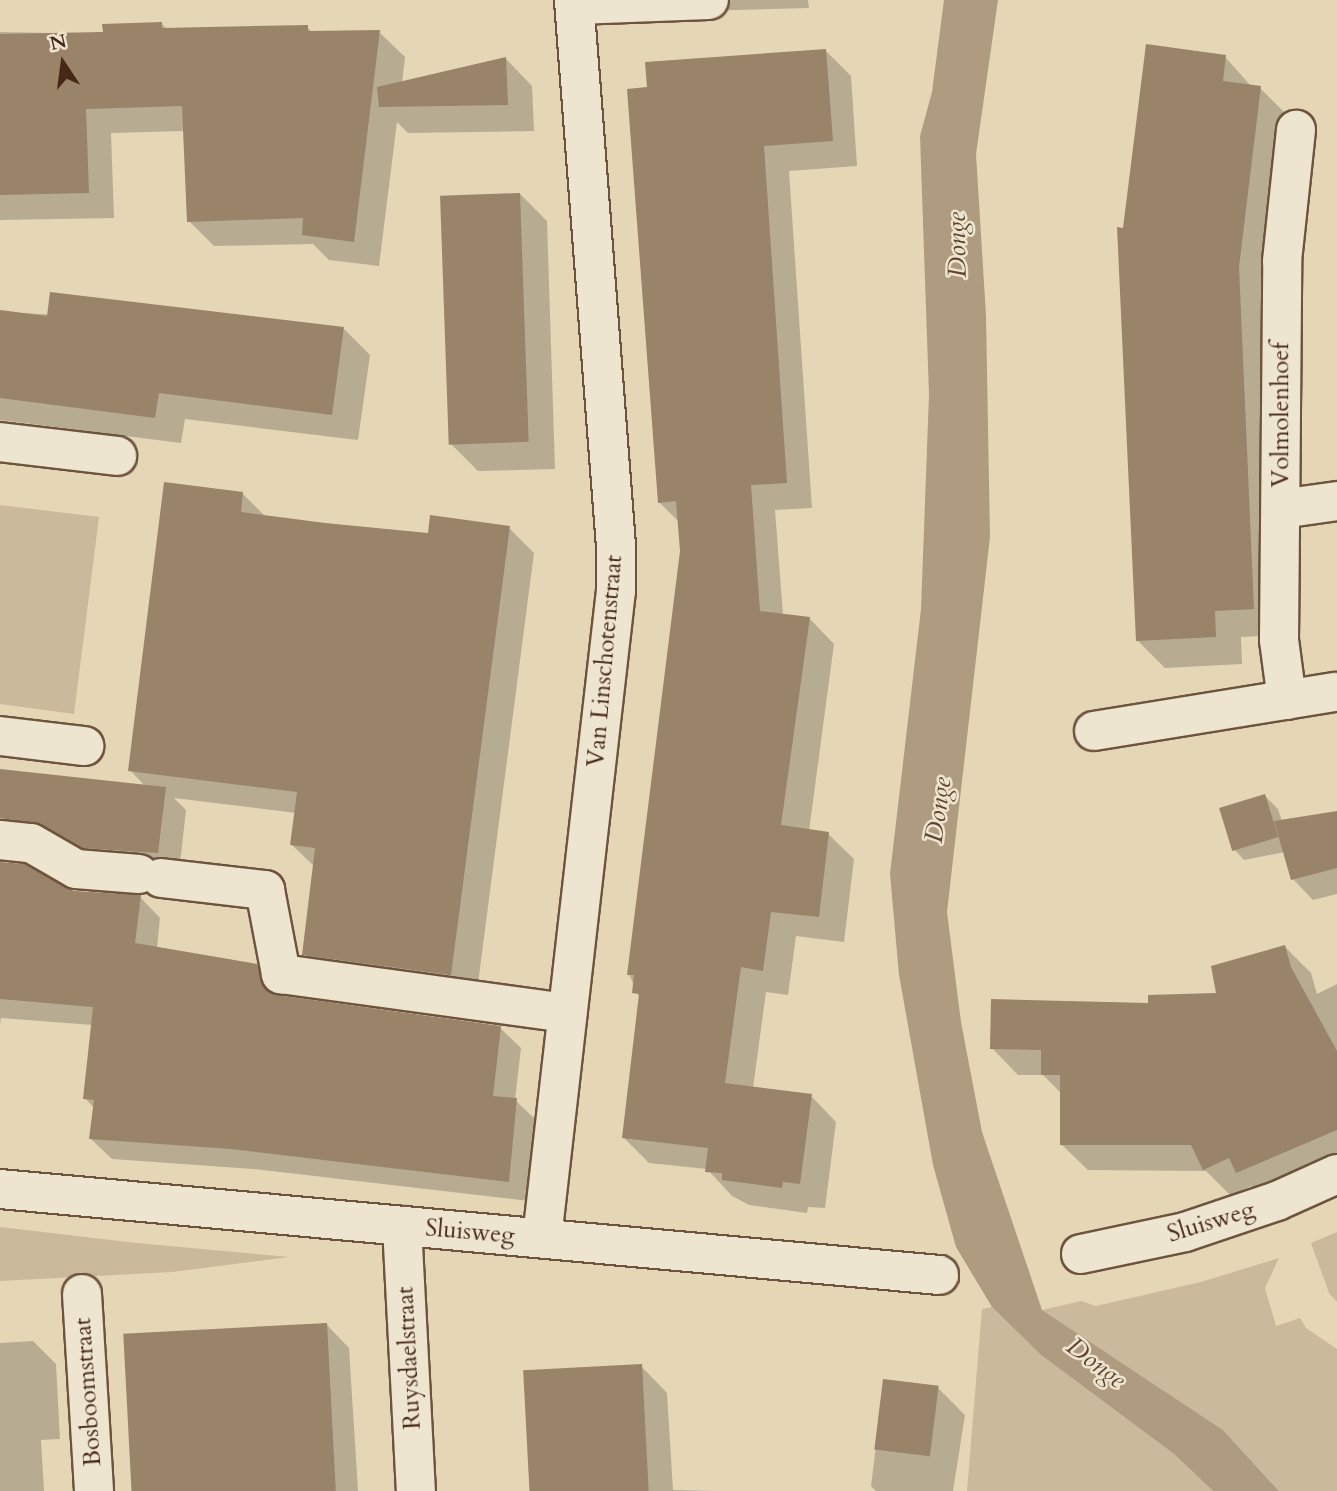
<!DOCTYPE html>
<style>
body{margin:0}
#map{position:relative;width:1337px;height:1491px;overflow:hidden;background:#e5d7b6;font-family:Cardo,serif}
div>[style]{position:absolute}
.green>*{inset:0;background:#cab99b}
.water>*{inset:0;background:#af9c80}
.shadow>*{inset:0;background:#0003}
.building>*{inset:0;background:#998369;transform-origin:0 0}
.roads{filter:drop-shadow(2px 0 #6e543e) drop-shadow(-2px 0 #6e543e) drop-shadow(0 2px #6e543e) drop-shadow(0 -2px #6e543e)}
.minor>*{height:38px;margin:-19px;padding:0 19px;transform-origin:19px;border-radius:19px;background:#eee5d0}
span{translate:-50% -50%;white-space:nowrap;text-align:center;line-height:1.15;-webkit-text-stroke:5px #eee5d0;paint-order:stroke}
.street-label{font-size:24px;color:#472816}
.water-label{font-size:26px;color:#614530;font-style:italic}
.north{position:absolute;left:28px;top:28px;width:70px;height:70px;-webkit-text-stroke:5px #eee5d0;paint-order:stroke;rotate:347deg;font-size:19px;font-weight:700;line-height:28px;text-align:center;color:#472816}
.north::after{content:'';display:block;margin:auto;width:24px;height:32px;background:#472816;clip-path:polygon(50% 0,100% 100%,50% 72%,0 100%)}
</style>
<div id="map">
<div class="green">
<div style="clip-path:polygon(0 505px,99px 517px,74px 714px,0 704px)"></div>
<div style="clip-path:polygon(0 1227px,137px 1243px,289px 1257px,172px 1272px,0 1281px)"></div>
<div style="clip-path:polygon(1337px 1232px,1337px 1302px,1329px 1293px,1311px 1243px)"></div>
<div style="clip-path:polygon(1279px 1258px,1265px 1288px,1276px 1326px,1300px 1318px,1306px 1328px,1337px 1349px,1337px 1491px,1279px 1491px,1223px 1430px,1042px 1310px,1081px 1301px,1096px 1306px,1201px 1282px)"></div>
<div style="clip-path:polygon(992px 1307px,1041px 1355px,1174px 1454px,1213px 1491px,967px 1491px,982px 1309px)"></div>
</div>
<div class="water">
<div style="clip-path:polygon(944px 0,998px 0,976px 154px,986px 315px,990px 537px,947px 912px,961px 1022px,982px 1132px,1042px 1310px,1223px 1430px,1279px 1491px,1213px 1491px,1174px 1454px,1041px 1355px,992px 1307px,956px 1247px,933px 1165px,899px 975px,890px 874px,921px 609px,929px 395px,920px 136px,932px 92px)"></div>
</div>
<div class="shadow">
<div style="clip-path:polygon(656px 0,808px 0,809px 8px,668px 12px)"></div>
<div style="clip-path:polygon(161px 23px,167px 29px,307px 27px,313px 33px,379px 32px,405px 57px,402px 83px,506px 59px,532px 86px,534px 131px,408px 133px,397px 122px,379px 266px,329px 260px,313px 244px,214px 246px,189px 221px,185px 131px,111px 133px,114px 218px,0 220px,0 32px,105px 34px)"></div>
<div style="clip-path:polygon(825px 50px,851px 76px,857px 166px,789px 171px,812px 508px,775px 510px,783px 615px,809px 618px,834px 644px,809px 831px,828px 834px,854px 859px,844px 942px,796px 936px,788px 995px,766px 992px,753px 1088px,811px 1096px,836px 1122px,825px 1208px,808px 1207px,807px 1213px,749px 1205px,732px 1196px,707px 1169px,649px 1163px,623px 1137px,640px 999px,629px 974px,681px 551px,679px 522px,659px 502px,648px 89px)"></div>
<div style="clip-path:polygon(1225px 57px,1252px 87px,1260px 88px,1287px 115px,1280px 635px,1241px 637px,1242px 664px,1165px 668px,1138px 641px,1124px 230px)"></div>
<div style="clip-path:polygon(520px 194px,547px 221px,555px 469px,478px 471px,451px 444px)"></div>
<div style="clip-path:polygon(0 312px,344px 329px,370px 355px,358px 440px,185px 419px,181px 443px,0 420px)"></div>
<div style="clip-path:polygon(242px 493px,266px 517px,429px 535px,509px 528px,534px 553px,476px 999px,328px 979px,304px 954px,315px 867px,292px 845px,296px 813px,174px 798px,186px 810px,179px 873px,3px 847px,1px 862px,73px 892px,140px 897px,160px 918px,157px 948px,256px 965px,277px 986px,281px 998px,500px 1028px,521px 1048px,515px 1100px,537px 1121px,529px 1201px,253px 1169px,112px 1159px,91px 1139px,94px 1108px,85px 1098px,93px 1025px,1px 1018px,0 1025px,0 770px,146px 787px,130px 770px)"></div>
<div style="clip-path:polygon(1264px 795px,1278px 809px,1282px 821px,1337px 812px,1337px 894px,1313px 900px,1293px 879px,1285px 852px,1244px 860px,1231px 846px)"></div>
<div style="clip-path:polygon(1285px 947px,1311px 973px,1317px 994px,1337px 984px,1337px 1167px,1264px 1199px,1251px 1186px,1231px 1196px,1206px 1171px,1088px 1170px,1061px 1144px,1062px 1094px,1043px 1075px,1018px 1075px,992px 1048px,1150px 1004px,1218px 995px)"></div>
<div style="clip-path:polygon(327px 1325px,349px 1348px,358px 1491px,133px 1491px)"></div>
<div style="clip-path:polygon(33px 1341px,56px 1364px,60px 1439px,41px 1440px,44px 1491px,0 1491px,0 1343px)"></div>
<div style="clip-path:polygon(641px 1366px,667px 1393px,673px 1490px,715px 1491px,544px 1491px)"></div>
<div style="clip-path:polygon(884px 1381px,938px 1388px,965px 1415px,953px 1491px,876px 1491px,871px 1486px)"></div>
</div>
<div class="building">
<div style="clip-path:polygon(162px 22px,162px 28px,308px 25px,308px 31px,380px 30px,354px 242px,302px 235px,303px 218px,187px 222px,182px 106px,86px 109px,89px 193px,0 195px,0 34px,103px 32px,102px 24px)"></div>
<div style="clip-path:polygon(1146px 44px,1226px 55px,1223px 81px,1261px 86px,1239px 267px,1254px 609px,1215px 611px,1216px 637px,1136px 641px,1117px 227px,1123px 228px)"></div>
<div style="clip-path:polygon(826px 49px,833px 141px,764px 146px,787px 483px,751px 485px,760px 611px,810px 617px,781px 825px,829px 832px,819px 917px,771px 912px,763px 971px,741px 967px,725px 1083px,812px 1094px,800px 1184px,783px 1182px,782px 1188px,722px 1180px,722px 1173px,705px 1172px,708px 1148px,622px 1138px,639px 994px,632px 993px,634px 975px,627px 975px,680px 551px,676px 501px,658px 503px,627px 89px,647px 87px,645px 62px)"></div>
<div style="clip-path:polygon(506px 57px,508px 105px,379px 107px,377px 87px)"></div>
<div style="left:520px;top:193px;width:249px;height:80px;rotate:88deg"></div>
<div style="clip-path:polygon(50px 292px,344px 327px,332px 415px,159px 393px,155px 418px,0 398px,0 310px,47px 316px)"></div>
<div style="clip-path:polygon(164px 482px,243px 492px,241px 512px,325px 523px,428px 533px,430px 515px,510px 526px,451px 975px,302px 955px,315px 848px,290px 845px,297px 792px,128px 771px)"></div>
<div style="clip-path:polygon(0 769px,166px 787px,158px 853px,83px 848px,41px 824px,0 818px)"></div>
<div style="left:1265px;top:794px;width:45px;height:48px;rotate:73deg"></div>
<div style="clip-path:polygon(1337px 811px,1337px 868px,1291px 880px,1274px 821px)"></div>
<div style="clip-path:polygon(0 862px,24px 864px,74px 891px,141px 895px,135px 943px,257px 964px,265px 989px,277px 995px,501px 1026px,493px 1096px,517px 1098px,509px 1182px,231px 1149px,89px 1139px,94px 1100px,83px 1099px,93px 1007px,0 999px)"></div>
<div style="clip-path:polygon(1285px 945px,1291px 967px,1337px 1051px,1337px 1130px,1236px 1173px,1229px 1158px,1203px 1170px,1191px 1145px,1060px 1145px,1060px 1075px,1041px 1075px,1041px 1050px,990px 1049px,991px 999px,1148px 1003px,1148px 995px,1216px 993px,1211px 966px)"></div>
<div style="left:327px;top:1323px;width:168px;height:204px;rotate:87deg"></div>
<div style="left:642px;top:1364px;width:127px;height:119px;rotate:87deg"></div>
<div style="left:883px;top:1379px;width:56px;height:71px;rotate:7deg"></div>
</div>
<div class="roads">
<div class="minor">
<div style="left:576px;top:5px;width:133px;rotate:-2.2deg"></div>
<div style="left:0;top:442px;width:118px;rotate:6.8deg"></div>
<div style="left:1281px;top:509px;width:57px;rotate:-8.1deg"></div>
<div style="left:1287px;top:700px;width:61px;rotate:-97.6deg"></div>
<div style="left:1279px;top:640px;width:379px;rotate:-89.5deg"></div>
<div style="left:1282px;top:261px;width:132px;rotate:-83.9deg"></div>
<div style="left:1094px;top:731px;width:244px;rotate:-9.2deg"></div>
<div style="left:0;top:736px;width:85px;rotate:6.8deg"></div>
<div style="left:0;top:840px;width:31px;rotate:6deg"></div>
<div style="left:31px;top:843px;width:52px;rotate:30deg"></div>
<div style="left:76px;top:869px;width:63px;rotate:4.5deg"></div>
<div style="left:161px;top:878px;width:105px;rotate:6.6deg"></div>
<div style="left:265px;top:890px;width:86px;rotate:79.2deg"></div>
<div style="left:281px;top:974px;width:289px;rotate:7.8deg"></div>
<div style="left:0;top:1189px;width:943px;rotate:5.23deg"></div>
<div style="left:402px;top:1226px;width:265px;rotate:87deg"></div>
<div style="left:542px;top:1238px;width:651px;rotate:-83.48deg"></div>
<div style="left:616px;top:591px;width:45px;rotate:-90deg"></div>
<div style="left:616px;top:546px;width:548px;rotate:-94.4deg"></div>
<div style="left:1081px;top:1254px;width:106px;rotate:-11.9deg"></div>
<div style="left:1185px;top:1232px;width:97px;rotate:-18.6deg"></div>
<div style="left:1277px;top:1201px;width:66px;rotate:-24.2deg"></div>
<div style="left:82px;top:1294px;width:197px;rotate:86.5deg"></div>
</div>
</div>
<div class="street-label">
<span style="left:1281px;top:415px;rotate:-90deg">Volmolenhoef</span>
<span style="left:605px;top:661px;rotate:-85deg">Van Linschotenstraat</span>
<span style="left:1211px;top:1222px;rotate:-17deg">Sluisweg</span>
<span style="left:470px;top:1232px;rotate:5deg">Sluisweg</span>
<span style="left:409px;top:1358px;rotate:-93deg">Ruysdaelstraat</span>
<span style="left:88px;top:1392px;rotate:-94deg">Bosboomstraat</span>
</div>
<div class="water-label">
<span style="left:957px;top:245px;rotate:-91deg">Donge</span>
<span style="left:938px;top:810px;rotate:-82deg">Donge</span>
<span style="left:1096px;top:1363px;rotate:37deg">Donge</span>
</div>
<div class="north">N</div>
</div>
